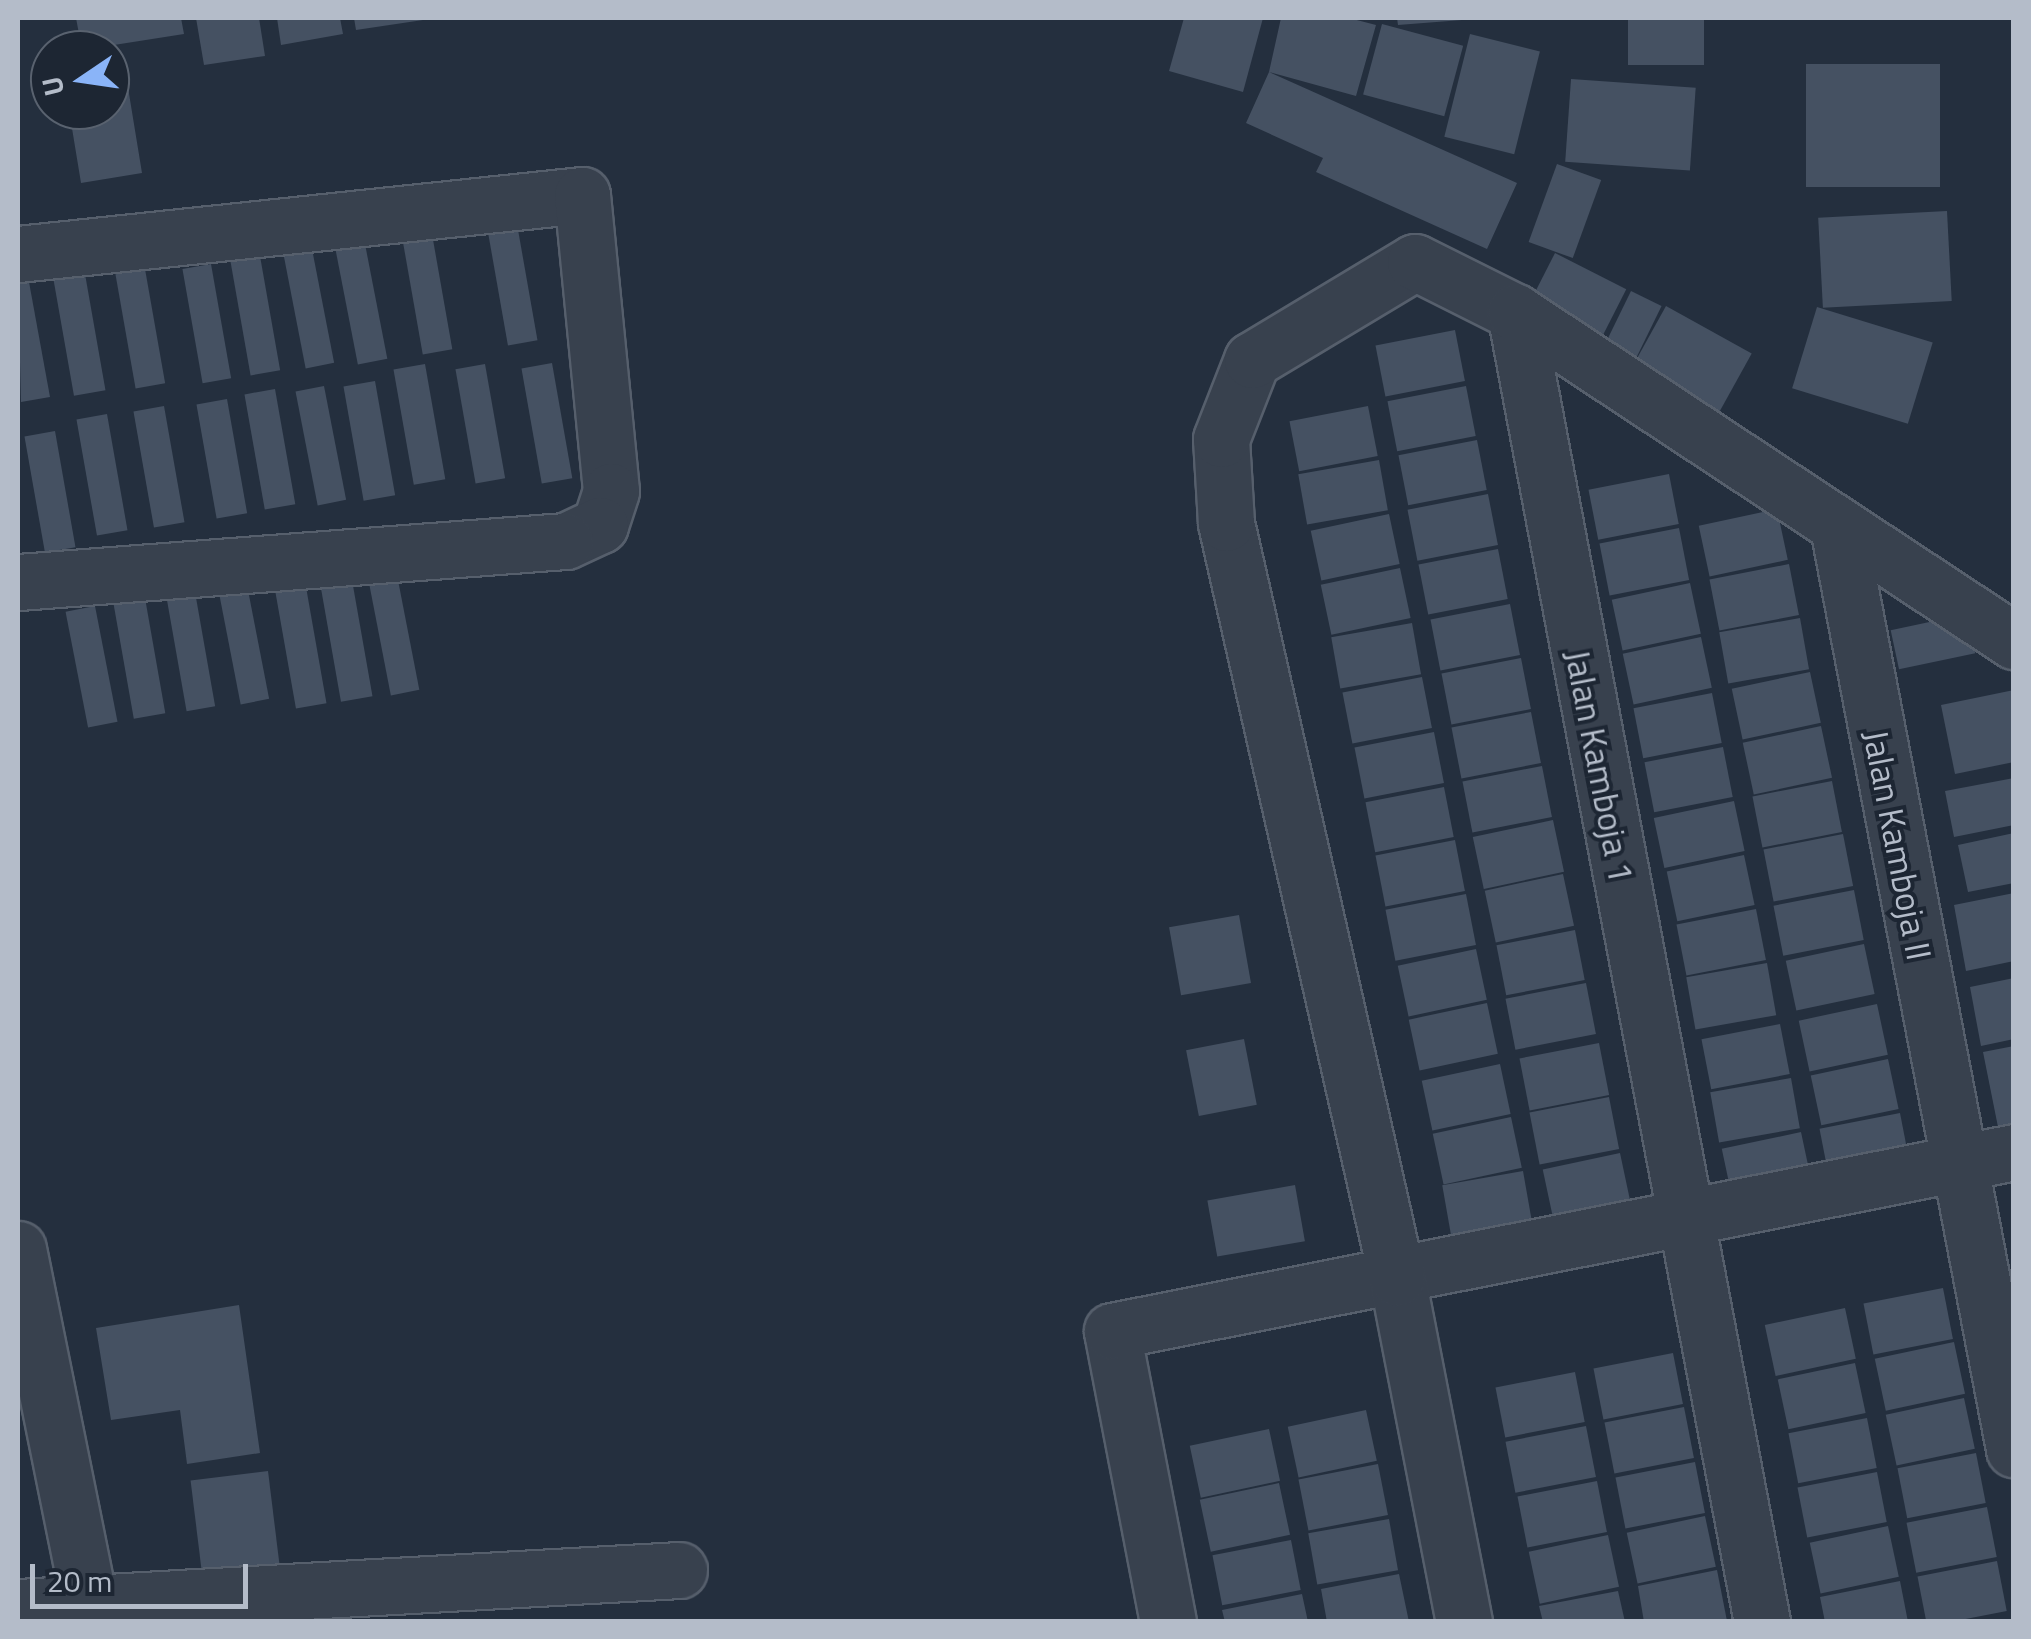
<!DOCTYPE html>
<style>
body{margin:0}
#map{position:relative;width:2031px;height:1639px;overflow:hidden;background:#242f3e;font-family:"Titillium Web",sans-serif}
div>[style]{position:absolute}
.building>*{inset:0;background:#455162;transform-origin:0 0}
.roads{filter:drop-shadow(2px 0 #565f6c) drop-shadow(-2px 0 #565f6c) drop-shadow(0 2px #565f6c) drop-shadow(0 -2px #565f6c)}
.minor>*{height:55px;margin:-27.5px;padding:0 27.5px;transform-origin:27.5px;border-radius:27.5px;background:#38414e}
span{translate:-50% -50%;white-space:nowrap;text-align:center;line-height:1.15;-webkit-text-stroke:8px #1d2633;paint-order:stroke}
.street-label{font-size:35px;color:#b4bcc9}
.frame{position:absolute;inset:0;border:20px solid #b4bcc9;pointer-events:none}
.north{position:absolute;left:30px;top:30px;width:100px;height:100px;box-sizing:border-box;background:#1d2633;border:2px solid #59626f;border-radius:50%;rotate:257deg;font-size:28px;font-weight:700;line-height:40px;text-align:center;color:#b4bcc9}
.north::after{content:'';display:block;margin:auto;width:35px;height:45px;background:#8ab4f8;clip-path:polygon(50% 0,100% 100%,50% 72%,0 100%)}
.scale{position:absolute;left:30px;top:1564px;width:218px;height:45px;box-sizing:border-box;border:5px solid #b4bcc9;border-top:0;padding-left:12px;font-size:30px;line-height:35px;white-space:nowrap;color:#b4bcc9;-webkit-text-stroke:8px #1d2633;paint-order:stroke}
</style>
<div id="map">
<div class="building">
<div style="clip-path:polygon(76px 18px,181px 18px,184px 34px,82px 50px)"></div>
<div style="clip-path:polygon(196px 18px,259px 18px,265px 56px,204px 65px)"></div>
<div style="clip-path:polygon(277px 18px,340px 18px,343px 34px,281px 45px)"></div>
<div style="clip-path:polygon(354px 18px,423px 18px,423px 20px,356px 30px)"></div>
<div style="clip-path:polygon(1184px 18px,1263px 18px,1243px 92px,1169px 71px)"></div>
<div style="clip-path:polygon(1281px 18px,1349px 18px,1376px 25px,1356px 96px,1269px 72px,1517px 183px,1487px 249px,1316px 172px,1323px 158px,1246px 123px,1269px 72px)"></div>
<div style="clip-path:polygon(1397px 18px,1462px 18px,1462px 20px,1398px 25px)"></div>
<div style="left:1628px;top:18px;width:76px;height:47px"></div>
<div style="left:1382px;top:24px;width:84px;height:73px;rotate:15deg"></div>
<div style="left:1470px;top:34px;width:72px;height:106px;rotate:14deg"></div>
<div style="clip-path:polygon(123px 57px,142px 173px,81px 183px,69px 110px,110px 110px,110px 59px)"></div>
<div style="left:1806px;top:64px;width:134px;height:123px"></div>
<div style="left:1571px;top:79px;width:125px;height:83px;rotate:4deg"></div>
<div style="left:1557px;top:164px;width:47px;height:83px;rotate:20deg"></div>
<div style="left:1947px;top:211px;width:90px;height:129px;rotate:87deg"></div>
<div style="left:517px;top:224px;width:118px;height:30px;rotate:80deg"></div>
<div style="left:432px;top:234px;width:117px;height:30px;rotate:80deg"></div>
<div style="left:365px;top:244px;width:117px;height:30px;rotate:79deg"></div>
<div style="left:312px;top:249px;width:116px;height:29px;rotate:79deg"></div>
<div style="left:1555px;top:253px;width:80px;height:51px;rotate:27deg"></div>
<div style="left:260px;top:256px;width:116px;height:30px;rotate:80deg"></div>
<div style="left:211px;top:264px;width:116px;height:29px;rotate:80deg"></div>
<div style="left:145px;top:269px;width:116px;height:30px;rotate:80deg"></div>
<div style="left:85px;top:274px;width:118px;height:32px;rotate:80deg"></div>
<div style="clip-path:polygon(29px 282px,50px 397px,21px 402px,18px 284px)"></div>
<div style="left:1631px;top:291px;width:34px;height:69px;rotate:26deg"></div>
<div style="left:1666px;top:306px;width:98px;height:68px;rotate:29deg"></div>
<div style="left:1817px;top:307px;width:121px;height:85px;rotate:17deg"></div>
<div style="left:1455px;top:330px;width:52px;height:81px;rotate:79deg"></div>
<div style="left:552px;top:363px;width:117px;height:31px;rotate:80deg"></div>
<div style="left:425px;top:364px;width:117px;height:32px;rotate:80deg"></div>
<div style="left:485px;top:364px;width:116px;height:30px;rotate:80deg"></div>
<div style="left:375px;top:381px;width:116px;height:32px;rotate:80deg"></div>
<div style="left:324px;top:386px;width:116px;height:29px;rotate:79deg"></div>
<div style="left:1466px;top:386px;width:51px;height:80px;rotate:79deg"></div>
<div style="left:275px;top:389px;width:117px;height:31px;rotate:80deg"></div>
<div style="left:227px;top:399px;width:116px;height:31px;rotate:80deg"></div>
<div style="left:164px;top:406px;width:118px;height:31px;rotate:80deg"></div>
<div style="left:1368px;top:406px;width:51px;height:80px;rotate:79deg"></div>
<div style="left:107px;top:414px;width:118px;height:31px;rotate:80deg"></div>
<div style="left:55px;top:431px;width:118px;height:31px;rotate:80deg"></div>
<div style="left:1477px;top:440px;width:51px;height:80px;rotate:79deg"></div>
<div style="left:1379px;top:460px;width:51px;height:82px;rotate:80deg"></div>
<div style="left:1669px;top:474px;width:51px;height:82px;rotate:79deg"></div>
<div style="left:1488px;top:494px;width:52px;height:82px;rotate:79deg"></div>
<div style="left:1777px;top:509px;width:52px;height:80px;rotate:78deg"></div>
<div style="left:1389px;top:514px;width:51px;height:80px;rotate:78deg"></div>
<div style="left:1679px;top:528px;width:53px;height:81px;rotate:79deg"></div>
<div style="left:1498px;top:549px;width:51px;height:81px;rotate:79deg"></div>
<div style="left:1789px;top:564px;width:52px;height:81px;rotate:79deg"></div>
<div style="left:1400px;top:568px;width:51px;height:81px;rotate:78deg"></div>
<div style="left:397px;top:575px;width:117px;height:29px;rotate:79deg"></div>
<div style="left:352px;top:580px;width:118px;height:32px;rotate:80deg"></div>
<div style="left:1690px;top:583px;width:52px;height:80px;rotate:78deg"></div>
<div style="left:247px;top:585px;width:116px;height:29px;rotate:79deg"></div>
<div style="left:306px;top:587px;width:118px;height:31px;rotate:80deg"></div>
<div style="left:195px;top:592px;width:116px;height:29px;rotate:80deg"></div>
<div style="left:145px;top:598px;width:117px;height:32px;rotate:80deg"></div>
<div style="left:1510px;top:604px;width:52px;height:81px;rotate:79deg"></div>
<div style="left:95px;top:606px;width:118px;height:30px;rotate:79deg"></div>
<div style="left:1967px;top:614px;width:40px;height:78px;rotate:78deg"></div>
<div style="left:1800px;top:618px;width:52px;height:82px;rotate:80deg"></div>
<div style="left:1412px;top:623px;width:52px;height:82px;rotate:80deg"></div>
<div style="left:1701px;top:637px;width:52px;height:80px;rotate:78deg"></div>
<div style="left:1521px;top:658px;width:52px;height:81px;rotate:79deg"></div>
<div style="left:1810px;top:672px;width:52px;height:80px;rotate:78deg"></div>
<div style="left:1422px;top:677px;width:52px;height:81px;rotate:79deg"></div>
<div style="clip-path:polygon(2014px 690px,2014px 762px,1955px 774px,1941px 705px)"></div>
<div style="left:1712px;top:693px;width:51px;height:80px;rotate:79deg"></div>
<div style="left:1531px;top:712px;width:52px;height:81px;rotate:79deg"></div>
<div style="left:1821px;top:726px;width:53px;height:80px;rotate:78deg"></div>
<div style="left:1434px;top:732px;width:52px;height:81px;rotate:79deg"></div>
<div style="left:1723px;top:747px;width:51px;height:80px;rotate:79deg"></div>
<div style="left:1542px;top:766px;width:52px;height:81px;rotate:79deg"></div>
<div style="clip-path:polygon(2014px 778px,2014px 825px,1954px 837px,1945px 791px)"></div>
<div style="left:1832px;top:781px;width:52px;height:81px;rotate:79deg"></div>
<div style="left:1444px;top:787px;width:51px;height:80px;rotate:79deg"></div>
<div style="left:1734px;top:801px;width:51px;height:82px;rotate:78deg"></div>
<div style="left:1553px;top:820px;width:53px;height:82px;rotate:78deg"></div>
<div style="clip-path:polygon(2014px 833px,2014px 883px,1968px 892px,1958px 845px)"></div>
<div style="left:1843px;top:834px;width:53px;height:81px;rotate:79deg"></div>
<div style="left:1455px;top:840px;width:52px;height:81px;rotate:79deg"></div>
<div style="left:1744px;top:855px;width:51px;height:79px;rotate:78deg"></div>
<div style="left:1563px;top:874px;width:53px;height:80px;rotate:78deg"></div>
<div style="left:1854px;top:890px;width:51px;height:82px;rotate:79deg"></div>
<div style="clip-path:polygon(2014px 893px,2014px 961px,1966px 971px,1954px 905px)"></div>
<div style="left:1466px;top:894px;width:52px;height:82px;rotate:79deg"></div>
<div style="left:1756px;top:909px;width:52px;height:81px;rotate:79deg"></div>
<div style="left:1239px;top:915px;width:69px;height:71px;rotate:80deg"></div>
<div style="left:1575px;top:930px;width:51px;height:80px;rotate:79deg"></div>
<div style="left:1864px;top:944px;width:51px;height:80px;rotate:78deg"></div>
<div style="left:1476px;top:949px;width:52px;height:80px;rotate:78deg"></div>
<div style="left:1767px;top:963px;width:53px;height:82px;rotate:80deg"></div>
<div style="clip-path:polygon(2014px 978px,2014px 1039px,1981px 1046px,1970px 987px)"></div>
<div style="left:1586px;top:983px;width:52px;height:82px;rotate:79deg"></div>
<div style="left:1487px;top:1003px;width:52px;height:80px;rotate:78deg"></div>
<div style="left:1877px;top:1004px;width:52px;height:80px;rotate:78deg"></div>
<div style="left:1780px;top:1024px;width:51px;height:80px;rotate:79deg"></div>
<div style="left:1244px;top:1039px;width:67px;height:59px;rotate:79deg"></div>
<div style="left:1599px;top:1043px;width:53px;height:81px;rotate:79deg"></div>
<div style="clip-path:polygon(2014px 1046px,2014px 1129px,1999px 1132px,1983px 1052px)"></div>
<div style="left:1888px;top:1059px;width:51px;height:79px;rotate:78deg"></div>
<div style="left:1500px;top:1064px;width:51px;height:80px;rotate:78deg"></div>
<div style="left:1791px;top:1078px;width:51px;height:82px;rotate:80deg"></div>
<div style="left:1609px;top:1097px;width:53px;height:81px;rotate:79deg"></div>
<div style="left:1900px;top:1113px;width:51px;height:82px;rotate:79deg"></div>
<div style="left:1511px;top:1117px;width:52px;height:80px;rotate:78deg"></div>
<div style="left:1801px;top:1132px;width:52px;height:81px;rotate:78deg"></div>
<div style="left:1620px;top:1153px;width:51px;height:79px;rotate:78deg"></div>
<div style="left:1523px;top:1171px;width:53px;height:82px;rotate:80deg"></div>
<div style="left:1295px;top:1185px;width:57px;height:89px;rotate:80deg"></div>
<div style="left:1943px;top:1288px;width:52px;height:81px;rotate:79deg"></div>
<div style="clip-path:polygon(239px 1305px,260px 1453px,187px 1464px,180px 1410px,111px 1420px,96px 1328px)"></div>
<div style="left:1845px;top:1308px;width:52px;height:82px;rotate:78deg"></div>
<div style="left:1954px;top:1342px;width:53px;height:81px;rotate:78deg"></div>
<div style="left:1673px;top:1353px;width:52px;height:81px;rotate:79deg"></div>
<div style="left:1855px;top:1363px;width:51px;height:79px;rotate:78deg"></div>
<div style="left:1575px;top:1372px;width:51px;height:81px;rotate:79deg"></div>
<div style="left:1964px;top:1398px;width:52px;height:80px;rotate:78deg"></div>
<div style="left:1684px;top:1407px;width:52px;height:81px;rotate:79deg"></div>
<div style="left:1366px;top:1410px;width:52px;height:80px;rotate:78deg"></div>
<div style="left:1867px;top:1418px;width:51px;height:80px;rotate:79deg"></div>
<div style="left:1586px;top:1426px;width:52px;height:82px;rotate:79deg"></div>
<div style="left:1269px;top:1429px;width:53px;height:81px;rotate:78deg"></div>
<div style="left:1976px;top:1453px;width:51px;height:80px;rotate:79deg"></div>
<div style="left:1695px;top:1462px;width:52px;height:81px;rotate:79deg"></div>
<div style="left:1378px;top:1464px;width:52px;height:81px;rotate:79deg"></div>
<div style="left:268px;top:1471px;width:104px;height:78px;rotate:83deg"></div>
<div style="left:1877px;top:1472px;width:51px;height:81px;rotate:79deg"></div>
<div style="left:1597px;top:1481px;width:52px;height:81px;rotate:79deg"></div>
<div style="left:1279px;top:1483px;width:53px;height:81px;rotate:78deg"></div>
<div style="left:1987px;top:1507px;width:51px;height:82px;rotate:79deg"></div>
<div style="left:1705px;top:1516px;width:52px;height:80px;rotate:78deg"></div>
<div style="left:1389px;top:1519px;width:52px;height:82px;rotate:80deg"></div>
<div style="left:1888px;top:1526px;width:52px;height:80px;rotate:78deg"></div>
<div style="left:1608px;top:1535px;width:53px;height:81px;rotate:78deg"></div>
<div style="left:1291px;top:1540px;width:51px;height:80px;rotate:79deg"></div>
<div style="left:1997px;top:1561px;width:51px;height:81px;rotate:79deg"></div>
<div style="clip-path:polygon(1717px 1570px,1727px 1621px,1644px 1622px,1638px 1586px)"></div>
<div style="clip-path:polygon(1399px 1574px,1409px 1622px,1327px 1622px,1321px 1589px)"></div>
<div style="clip-path:polygon(1900px 1581px,1908px 1622px,1825px 1622px,1820px 1597px)"></div>
<div style="clip-path:polygon(1618px 1591px,1625px 1622px,1543px 1622px,1539px 1606px)"></div>
<div style="clip-path:polygon(1302px 1594px,1308px 1622px,1225px 1622px,1222px 1610px)"></div>
</div>
<div class="roads">
<div class="minor">
<div style="left:18px;top:254px;width:567px;rotate:-5.97deg"></div>
<div style="left:582px;top:195px;width:297px;rotate:84.4deg"></div>
<div style="left:611px;top:491px;width:36px;rotate:108deg"></div>
<div style="left:600px;top:525px;width:38px;rotate:155deg"></div>
<div style="left:565px;top:541px;width:549px;rotate:175.71deg"></div>
<div style="left:1515px;top:312px;width:1333px;rotate:79.32deg"></div>
<div style="left:1838px;top:527px;width:939px;rotate:79.19deg"></div>
<div style="left:18px;top:1249px;width:380px;rotate:78.6deg"></div>
<div style="left:18px;top:1607px;width:662px;rotate:-3.2deg"></div>
<div style="left:1168px;top:1622px;width:296px;rotate:-100.9deg"></div>
<div style="left:1112px;top:1331px;width:920px;rotate:-11.22deg"></div>
<div style="left:1464px;top:1622px;width:350px;rotate:-101deg"></div>
<div style="left:1397px;top:1278px;width:774px;rotate:-102.76deg"></div>
<div style="left:1226px;top:523px;width:84px;rotate:-93.4deg"></div>
<div style="left:1221px;top:439px;width:85px;rotate:-68.6deg"></div>
<div style="left:1252px;top:360px;width:190px;rotate:-31deg"></div>
<div style="left:1415px;top:262px;width:112px;rotate:26.6deg"></div>
<div style="left:1515px;top:312px;width:598px;rotate:33.4deg"></div>
</div>
</div>
<div class="street-label">
<span style="left:1600px;top:766px;rotate:79deg">Jalan Kamboja 1</span>
<span style="left:1898px;top:845px;rotate:79deg">Jalan Kamboja II</span>
</div>
<div class="frame"></div>
<div class="north">U</div>
<div class="scale">20 m</div>
</div>
